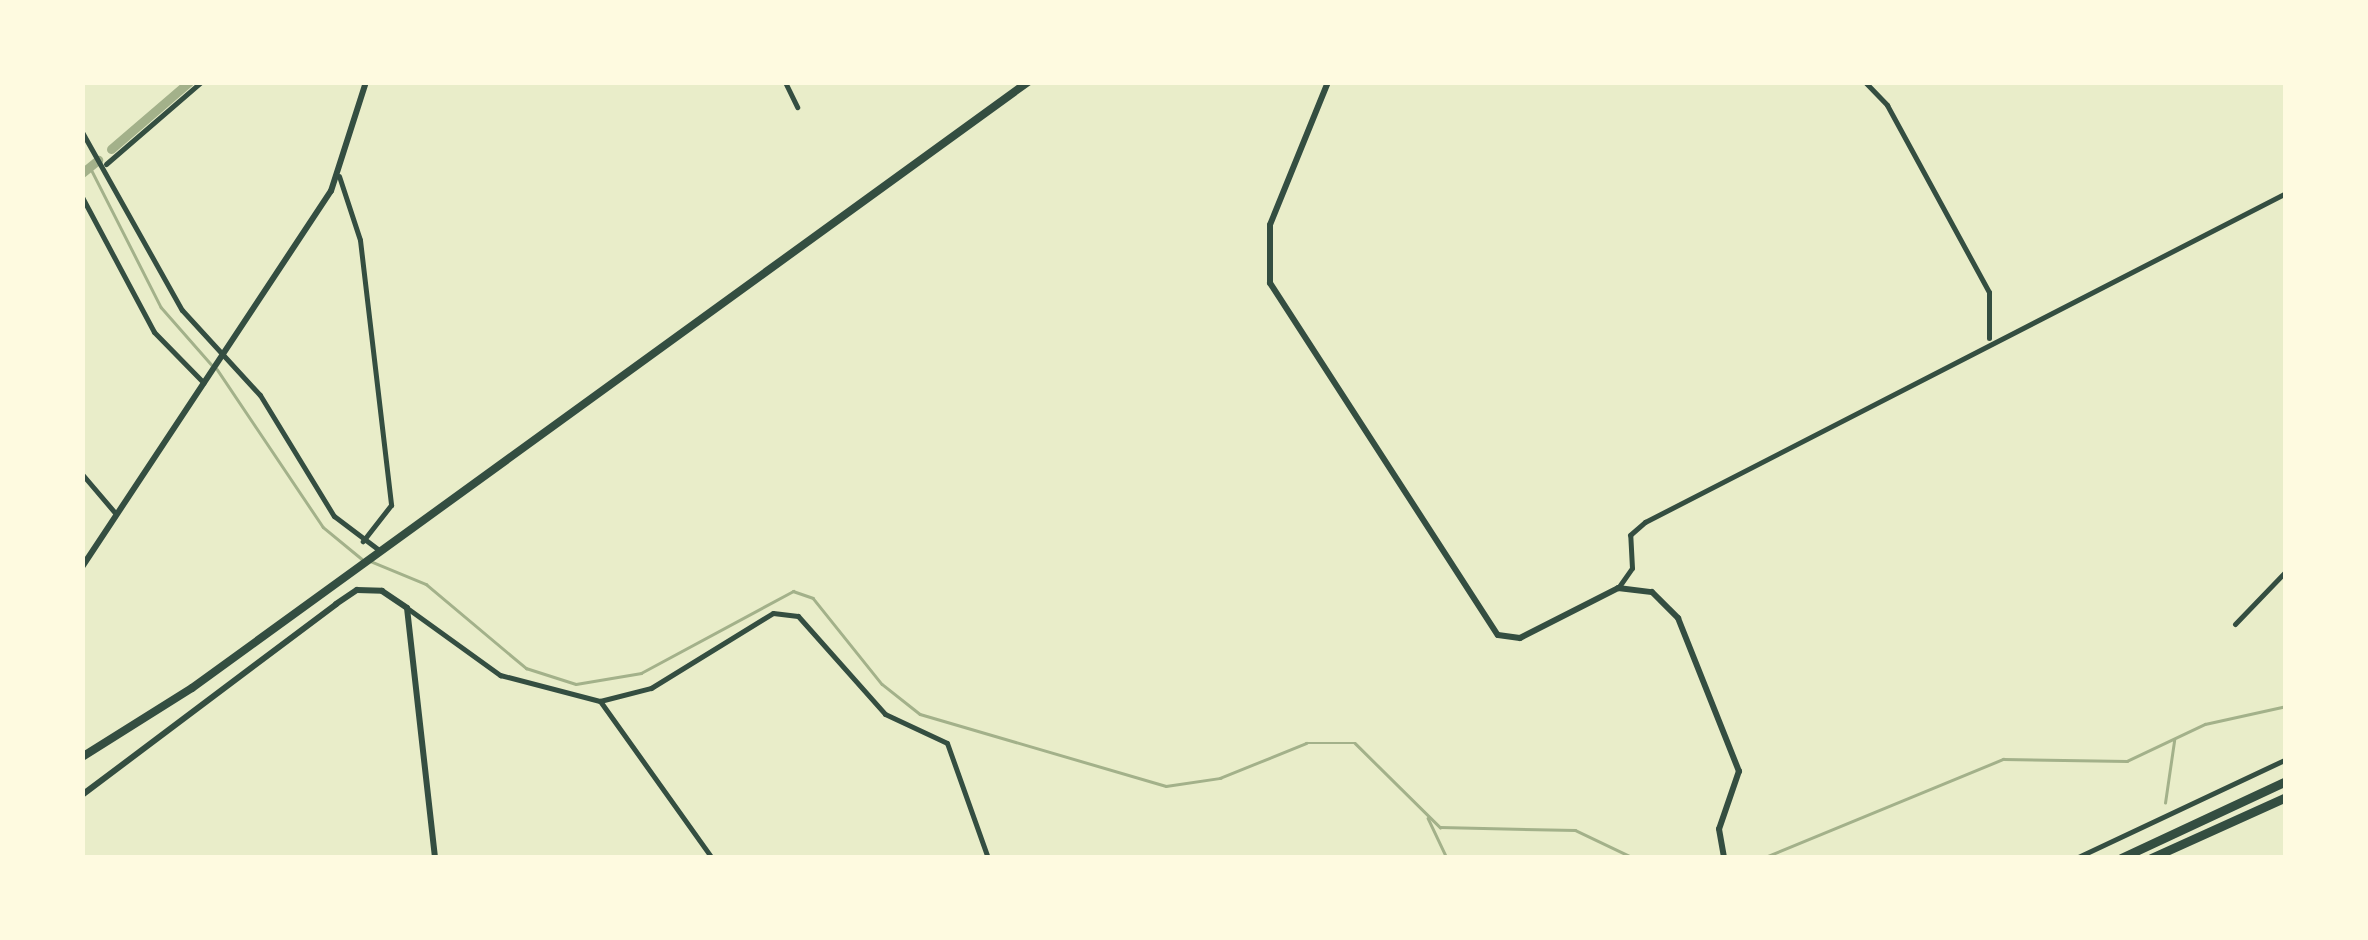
<!DOCTYPE html>
<style>
body{margin:0}
#map{position:relative;width:2368px;height:940px;overflow:hidden;background:#e9edc9;font-family:"DM Sans",sans-serif}
div>[style]{position:absolute}
.stream>*{height:2.5px;margin:-1.25px;padding:0 1.25px;transform-origin:1.25px;border-radius:1.25px;background:#a3b18a}
.canal>*{height:9px;margin:-4.5px;padding:0 4.5px;transform-origin:4.5px;border-radius:4.5px;background:#a3b18a}
.minor>*{height:5px;margin:-2.5px;padding:0 2.5px;transform-origin:2.5px;border-radius:2.5px;background:#344e41}
.tertiary>*{height:6px;margin:-3px;padding:0 3px;transform-origin:3px;border-radius:3px;background:#344e41}
.secondary>*{height:6px;margin:-3px;padding:0 3px;transform-origin:3px;border-radius:3px;background:#344e41}
.primary>*{height:8px;margin:-4px;padding:0 4px;transform-origin:4px;border-radius:4px;background:#344e41}
.motorway>*{height:9px;margin:-4.5px;padding:0 4.5px;transform-origin:4.5px;border-radius:4.5px;background:#344e41}
span{translate:-50% -50%;white-space:nowrap;text-align:center;line-height:1.15;-webkit-text-stroke:10px #fefae0;paint-order:stroke}
.frame{position:absolute;inset:0;border:85px solid #fefae0;pointer-events:none}
</style>
<div id="map">
<div class="stream">
<div style="left:90px;top:167px;width:157px;rotate:63.1deg"></div>
<div style="left:161px;top:307px;width:76px;rotate:48.7deg"></div>
<div style="left:217px;top:369px;width:190px;rotate:56.1deg"></div>
<div style="left:323px;top:527px;width:50px;rotate:39.4deg"></div>
<div style="left:370px;top:561px;width:61px;rotate:22.3deg"></div>
<div style="left:426px;top:584px;width:131px;rotate:40deg"></div>
<div style="left:526px;top:668px;width:52px;rotate:17.7deg"></div>
<div style="left:576px;top:684px;width:66px;rotate:-9.6deg"></div>
<div style="left:641px;top:673px;width:173px;rotate:-28.3deg"></div>
<div style="left:793px;top:591px;width:21px;rotate:19deg"></div>
<div style="left:813px;top:598px;width:110px;rotate:51.3deg"></div>
<div style="left:882px;top:684px;width:48px;rotate:38.3deg"></div>
<div style="left:920px;top:714px;width:256px;rotate:16.3deg"></div>
<div style="left:1166px;top:786px;width:55px;rotate:-8.4deg"></div>
<div style="left:1220px;top:778px;width:93px;rotate:-22.1deg"></div>
<div style="left:1306px;top:743px;width:49px"></div>
<div style="left:1355px;top:743px;width:120px;rotate:44.7deg"></div>
<div style="left:1440px;top:827px;width:135px;rotate:1.3deg"></div>
<div style="left:1575px;top:830px;width:65px;rotate:25.4deg"></div>
<div style="left:2165px;top:803px;width:63px;rotate:-81.7deg"></div>
<div style="left:1428px;top:818px;width:44px;rotate:64.6deg"></div>
<div style="left:1763px;top:858px;width:260px;rotate:-22.4deg"></div>
<div style="left:2003px;top:759px;width:124px;rotate:0.9deg"></div>
<div style="left:2127px;top:761px;width:86px;rotate:-25.4deg"></div>
<div style="left:2205px;top:724px;width:83px;rotate:-12.5deg"></div>
</div>
<div class="canal">
<div style="left:111px;top:149px;width:103px;rotate:-40.7deg"></div>
<div style="left:82px;top:173px;width:21px;rotate:-39deg"></div>
</div>
<div class="minor">
<div style="left:785px;top:82px;width:28px;rotate:64deg"></div>
<div style="left:1865px;top:82px;width:32px;rotate:46deg"></div>
<div style="left:1887px;top:105px;width:213px;rotate:61.4deg"></div>
<div style="left:1989px;top:292px;width:46px;rotate:90deg"></div>
<div style="left:82px;top:132px;width:204px;rotate:60.7deg"></div>
<div style="left:182px;top:310px;width:115px;rotate:47.5deg"></div>
<div style="left:260px;top:395px;width:142px;rotate:58.6deg"></div>
<div style="left:334px;top:516px;width:56px;rotate:37.1deg"></div>
<div style="left:106px;top:164px;width:125px;rotate:-40.8deg"></div>
<div style="left:339px;top:176px;width:67px;rotate:71.8deg"></div>
<div style="left:360px;top:240px;width:267px;rotate:83.3deg"></div>
<div style="left:391px;top:505px;width:46px;rotate:127.9deg"></div>
<div style="left:82px;top:197px;width:153px;rotate:61.9deg"></div>
<div style="left:154px;top:332px;width:71px;rotate:45.6deg"></div>
<div style="left:82px;top:474px;width:52px;rotate:49.6deg"></div>
<div style="left:1618px;top:588px;width:24px;rotate:-55deg"></div>
<div style="left:1632px;top:568px;width:33px;rotate:-93deg"></div>
<div style="left:1630px;top:535px;width:20px;rotate:-41deg"></div>
<div style="left:1645px;top:522px;width:721px;rotate:-27.17deg"></div>
<div style="left:407px;top:608px;width:115px;rotate:35.8deg"></div>
<div style="left:500px;top:675px;width:103px;rotate:14.6deg"></div>
<div style="left:600px;top:701px;width:53px;rotate:-14.3deg"></div>
<div style="left:651px;top:688px;width:143px;rotate:-31.6deg"></div>
<div style="left:773px;top:613px;width:25px;rotate:7deg"></div>
<div style="left:798px;top:616px;width:131px;rotate:48.4deg"></div>
<div style="left:885px;top:714px;width:68px;rotate:25.1deg"></div>
<div style="left:947px;top:743px;width:122px;rotate:70.4deg"></div>
<div style="left:2235px;top:624px;width:74px;rotate:-46.1deg"></div>
<div style="left:600px;top:701px;width:193px;rotate:54.5deg"></div>
<div style="left:2076px;top:858px;width:232px;rotate:-25.2deg"></div>
</div>
<div class="tertiary">
<div style="left:1328px;top:82px;width:154px;rotate:112.1deg"></div>
<div style="left:1270px;top:225px;width:58px;rotate:90deg"></div>
<div style="left:1270px;top:283px;width:419px;rotate:57.1deg"></div>
<div style="left:1498px;top:635px;width:22px;rotate:8deg"></div>
<div style="left:1520px;top:638px;width:110px;rotate:-27deg"></div>
<div style="left:1618px;top:588px;width:34px;rotate:7deg"></div>
<div style="left:1652px;top:592px;width:37px;rotate:45deg"></div>
<div style="left:1678px;top:618px;width:165px;rotate:68.3deg"></div>
<div style="left:1739px;top:771px;width:61px;rotate:109deg"></div>
<div style="left:1719px;top:829px;width:29px;rotate:80deg"></div>
<div style="left:82px;top:795px;width:318px;rotate:-36.9deg"></div>
<div style="left:336px;top:604px;width:25px;rotate:-34deg"></div>
<div style="left:357px;top:590px;width:25px;rotate:2deg"></div>
<div style="left:382px;top:591px;width:30px;rotate:34deg"></div>
<div style="left:407px;top:608px;width:252px;rotate:83.6deg"></div>
</div>
<div class="secondary">
<div style="left:82px;top:567px;width:451px;rotate:-56.5deg"></div>
<div style="left:331px;top:191px;width:114px;rotate:-72.2deg"></div>
</div>
<div class="primary">
<div style="left:82px;top:757px;width:130px;rotate:-32.1deg"></div>
<div style="left:192px;top:688px;width:1033px;rotate:-35.94deg"></div>
</div>
<div class="motorway">
<div style="left:2121px;top:858px;width:182px;rotate:-25deg"></div>
<div style="left:2151px;top:858px;width:148px;rotate:-24.3deg"></div>
</div>
<div class="frame"></div>
</div>
